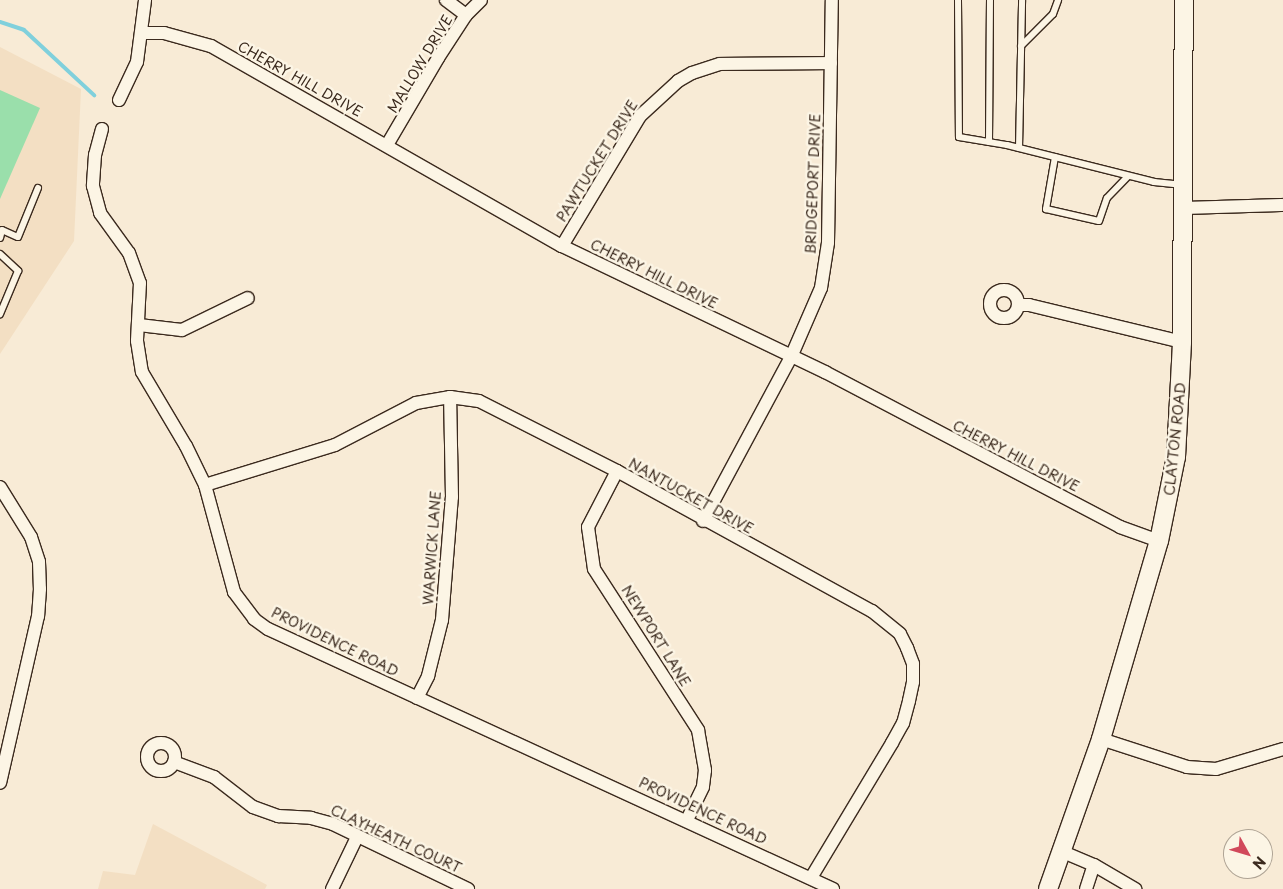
<!DOCTYPE html>
<style>
body{margin:0}
#map{position:relative;width:1283px;height:889px;overflow:hidden;background:#f8ebd6;font-family:"Playpen Sans",sans-serif}
div>[style]{position:absolute}
.built>*{inset:0;background:#f3dfc3}
.green>*{inset:0;background:#9adfab}
.stream>*{height:4px;margin:-2px;padding:0 2px;transform-origin:2px;border-radius:2px;background:#80d0dc}
.roads{filter:drop-shadow(1px 0 #3b2a1e) drop-shadow(-1px 0 #3b2a1e) drop-shadow(0 1px #3b2a1e) drop-shadow(0 -1px #3b2a1e)}
.service>*{height:6px;margin:-3px;padding:0 3px;transform-origin:3px;border-radius:3px;background:#fcf5e5}
.minor>*{height:12px;margin:-6px;padding:0 6px;transform-origin:6px;border-radius:6px;background:#fcf5e5}
.minor>.ring{margin:-6px;padding:0;box-sizing:content-box;background:none;border:12px solid #fcf5e5;border-radius:50%}
.secondary>*{height:18px;margin:-9px;padding:0 9px;transform-origin:9px;border-radius:9px;background:#fcf5e5}
span{translate:-50% -50%;white-space:nowrap;text-align:center;line-height:1.15;-webkit-text-stroke:5px #fcf5e5;paint-order:stroke}
.street-label{font-size:14px;color:#3b2a1e}
.north{position:absolute;left:1223px;top:829px;width:50px;height:50px;box-sizing:border-box;background:#fcf5e5;border:1px solid #afa495;border-radius:50%;rotate:129deg;font-size:14px;font-weight:700;line-height:20px;text-align:center;color:#3b2a1e}
.north::after{content:'';display:block;margin:auto;width:18px;height:22px;background:#d1495b;clip-path:polygon(50% 0,100% 100%,50% 72%,0 100%)}
</style>
<div id="map">
<div class="built">
<div style="clip-path:polygon(0 47px,81px 89px,74px 241px,0 354px)"></div>
<div style="clip-path:polygon(153px 824px,267px 885px,265px 889px,98px 889px,103px 871px,135px 875px)"></div>
</div>
<div class="green">
<div style="clip-path:polygon(0 90px,40px 108px,0 199px)"></div>
</div>
<div class="stream">
<div style="left:0;top:22px;width:25px;rotate:18deg"></div>
<div style="left:24px;top:30px;width:96px;rotate:42.9deg"></div>
</div>
<div class="roads">
<div class="service">
<div style="left:958px;top:0;width:137px;rotate:89.6deg"></div>
<div style="left:959px;top:137px;width:49px;rotate:9.5deg"></div>
<div style="left:1007px;top:145px;width:152px;rotate:14.1deg"></div>
<div style="left:1154px;top:182px;width:27px;rotate:6deg"></div>
<div style="left:1021px;top:46px;width:45px;rotate:-45deg"></div>
<div style="left:1053px;top:14px;width:15px;rotate:-70deg"></div>
<div style="left:989px;top:142px;width:142px;rotate:-89.6deg"></div>
<div style="left:1019px;top:148px;width:148px;rotate:-88.8deg"></div>
<div style="left:1055px;top:157px;width:53px;rotate:99.8deg"></div>
<div style="left:1046px;top:209px;width:54px;rotate:12.8deg"></div>
<div style="left:1099px;top:221px;width:24px;rotate:-71deg"></div>
<div style="left:1107px;top:198px;width:30px;rotate:-46deg"></div>
<div style="left:0;top:238px;width:8px;rotate:-76deg"></div>
<div style="left:2px;top:230px;width:17px;rotate:24deg"></div>
<div style="left:18px;top:237px;width:53px;rotate:-67.8deg"></div>
<div style="left:0;top:254px;width:25px;rotate:43deg"></div>
<div style="left:18px;top:271px;width:47px;rotate:112.7deg"></div>
</div>
<div class="minor">
<div style="left:446px;top:0;width:25px;rotate:37deg"></div>
<div style="left:141px;top:33px;width:23px"></div>
<div style="left:164px;top:33px;width:49px;rotate:15.5deg"></div>
<div style="left:211px;top:46px;width:404px;rotate:29.7deg"></div>
<div style="left:562px;top:246px;width:292px;rotate:25.6deg"></div>
<div style="left:825px;top:372px;width:333px;rotate:27.7deg"></div>
<div style="left:1120px;top:527px;width:41px;rotate:19.7deg"></div>
<div style="left:119px;top:100px;width:42px;rotate:-64.7deg"></div>
<div style="left:137px;top:62px;width:63px;rotate:-82.6deg"></div>
<div style="left:102px;top:129px;width:27px;rotate:105deg"></div>
<div style="left:95px;top:155px;width:31px;rotate:94deg"></div>
<div style="left:93px;top:186px;width:28px;rotate:75deg"></div>
<div style="left:100px;top:213px;width:49px;rotate:54.1deg"></div>
<div style="left:129px;top:253px;width:32px;rotate:70deg"></div>
<div style="left:140px;top:283px;width:58px;rotate:93deg"></div>
<div style="left:137px;top:341px;width:31px;rotate:81deg"></div>
<div style="left:142px;top:372px;width:86px;rotate:59.3deg"></div>
<div style="left:186px;top:446px;width:43px;rotate:64deg"></div>
<div style="left:205px;top:485px;width:111px;rotate:74.8deg"></div>
<div style="left:234px;top:592px;width:34px;rotate:53deg"></div>
<div style="left:254px;top:619px;width:17px;rotate:36deg"></div>
<div style="left:268px;top:629px;width:622px;rotate:24.71deg"></div>
<div style="left:387px;top:145px;width:101px;rotate:-59.6deg"></div>
<div style="left:438px;top:58px;width:51px;rotate:-56.9deg"></div>
<div style="left:466px;top:15px;width:21px;rotate:-45deg"></div>
<div style="left:1182px;top:208px;width:101px;rotate:-1.7deg"></div>
<div style="left:562px;top:246px;width:152px;rotate:-59deg"></div>
<div style="left:640px;top:116px;width:52px;rotate:-42.6deg"></div>
<div style="left:678px;top:81px;width:16px;rotate:-30deg"></div>
<div style="left:692px;top:73px;width:29px;rotate:-18deg"></div>
<div style="left:720px;top:64px;width:111px;rotate:-0.5deg"></div>
<div class="ring" style="left:990px;top:290px;width:16px;height:16px"></div>
<div style="left:1018px;top:305px;width:11px"></div>
<div style="left:1029px;top:305px;width:157px;rotate:13.6deg"></div>
<div style="left:139px;top:325px;width:43px;rotate:6.6deg"></div>
<div style="left:182px;top:330px;width:73px;rotate:-25.9deg"></div>
<div style="left:617px;top:471px;width:63px;rotate:117.4deg"></div>
<div style="left:588px;top:527px;width:42px;rotate:81.9deg"></div>
<div style="left:594px;top:569px;width:192px;rotate:57.1deg"></div>
<div style="left:698px;top:730px;width:41px;rotate:80.1deg"></div>
<div style="left:705px;top:770px;width:17px;rotate:97deg"></div>
<div style="left:703px;top:787px;width:37px;rotate:116deg"></div>
<div style="left:205px;top:485px;width:136px;rotate:-17.1deg"></div>
<div style="left:335px;top:445px;width:91px;rotate:-27.4deg"></div>
<div style="left:416px;top:403px;width:35px;rotate:-10deg"></div>
<div style="left:450px;top:397px;width:29px;rotate:8deg"></div>
<div style="left:479px;top:401px;width:155px;rotate:26.9deg"></div>
<div style="left:617px;top:471px;width:291px;rotate:28.8deg"></div>
<div style="left:872px;top:611px;width:36px;rotate:39deg"></div>
<div style="left:900px;top:634px;width:16px;rotate:63deg"></div>
<div style="left:907px;top:648px;width:17px;rotate:69deg"></div>
<div style="left:913px;top:664px;width:18px;rotate:90deg"></div>
<div style="left:913px;top:682px;width:19px;rotate:102deg"></div>
<div style="left:909px;top:701px;width:23px;rotate:105deg"></div>
<div style="left:903px;top:723px;width:23px;rotate:119deg"></div>
<div style="left:892px;top:743px;width:157px;rotate:121deg"></div>
<div style="left:0;top:487px;width:59px;rotate:58.2deg"></div>
<div style="left:31px;top:537px;width:26px;rotate:72deg"></div>
<div style="left:39px;top:562px;width:27px;rotate:88deg"></div>
<div style="left:40px;top:589px;width:27px;rotate:94deg"></div>
<div style="left:38px;top:616px;width:171px;rotate:102.8deg"></div>
<div style="left:703px;top:521px;width:186px;rotate:-61.8deg"></div>
<div style="left:791px;top:357px;width:75px;rotate:-66.5deg"></div>
<div style="left:821px;top:288px;width:46px;rotate:-81.2deg"></div>
<div style="left:828px;top:243px;width:243px;rotate:-89.1deg"></div>
<div style="left:417px;top:698px;width:25px;rotate:-63deg"></div>
<div style="left:428px;top:676px;width:58px;rotate:-76deg"></div>
<div style="left:442px;top:620px;width:123px;rotate:-85.4deg"></div>
<div style="left:452px;top:497px;width:100px;rotate:-91.1deg"></div>
<div style="left:1101px;top:739px;width:90px;rotate:18deg"></div>
<div style="left:1187px;top:767px;width:29px;rotate:4deg"></div>
<div style="left:1216px;top:769px;width:70px;rotate:-16.6deg"></div>
<div class="ring" style="left:147px;top:743px;width:16px;height:16px"></div>
<div style="left:174px;top:762px;width:43px;rotate:20.6deg"></div>
<div style="left:214px;top:777px;width:49px;rotate:37.6deg"></div>
<div style="left:253px;top:807px;width:27px;rotate:20deg"></div>
<div style="left:278px;top:816px;width:33px;rotate:3deg"></div>
<div style="left:311px;top:818px;width:23px;rotate:15deg"></div>
<div style="left:333px;top:824px;width:150px;rotate:25.7deg"></div>
<div style="left:1063px;top:852px;width:34px;rotate:23deg"></div>
<div style="left:1094px;top:865px;width:48px;rotate:30.3deg"></div>
<div style="left:332px;top:889px;width:58px;rotate:-64.3deg"></div>
<div style="left:1086px;top:889px;width:25px;rotate:-72deg"></div>
</div>
<div class="secondary">
<div style="left:1048px;top:889px;width:159px;rotate:-70.5deg"></div>
<div style="left:1101px;top:739px;width:206px;rotate:-73.7deg"></div>
<div style="left:1159px;top:541px;width:86px;rotate:-78.6deg"></div>
<div style="left:1176px;top:457px;width:115px;rotate:-87deg"></div>
<div style="left:1182px;top:342px;width:342px;rotate:-89.7deg"></div>
</div>
</div>
<div class="street-label">
<span style="left:420px;top:64px;rotate:-59deg">MALLOW DRIVE</span>
<span style="left:300px;top:79px;rotate:29deg">CHERRY HILL DRIVE</span>
<span style="left:597px;top:161px;rotate:-58deg">PAWTUCKET DRIVE</span>
<span style="left:813px;top:184px;rotate:-88deg">BRIDGEPORT DRIVE</span>
<span style="left:654px;top:274px;rotate:26deg">CHERRY HILL DRIVE</span>
<span style="left:1175px;top:439px;rotate:-84deg">CLAYTON ROAD</span>
<span style="left:1016px;top:456px;rotate:27deg">CHERRY HILL DRIVE</span>
<span style="left:691px;top:496px;rotate:29deg">NANTUCKET DRIVE</span>
<span style="left:432px;top:548px;rotate:-86deg">WARWICK LANE</span>
<span style="left:656px;top:636px;rotate:58deg">NEWPORT LANE</span>
<span style="left:335px;top:642px;rotate:26deg">PROVIDENCE ROAD</span>
<span style="left:703px;top:811px;rotate:25deg">PROVIDENCE ROAD</span>
<span style="left:396px;top:839px;rotate:25deg">CLAYHEATH COURT</span>
</div>
<div class="north">N</div>
</div>
